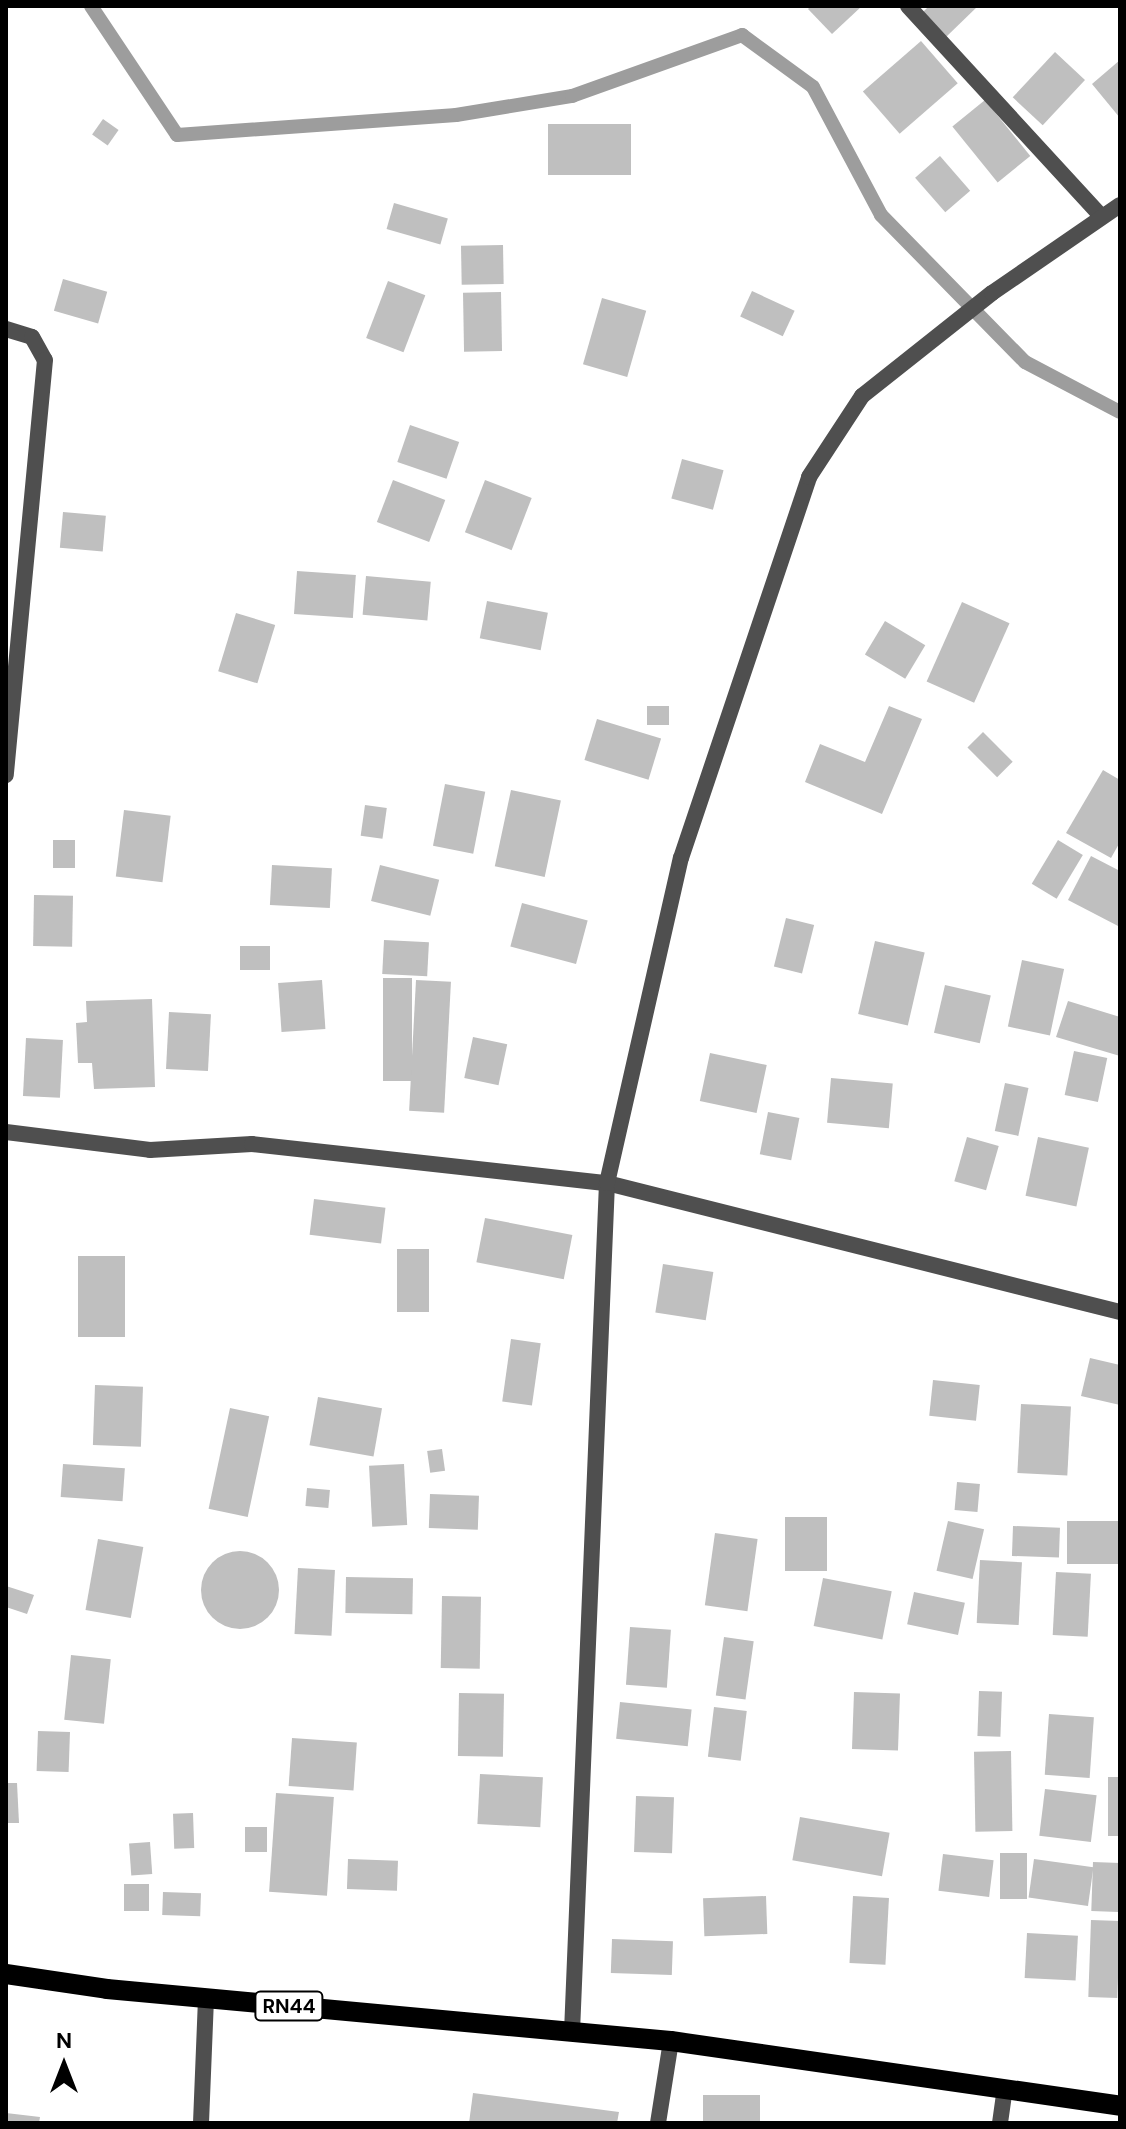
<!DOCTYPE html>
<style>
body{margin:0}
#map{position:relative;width:1126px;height:2129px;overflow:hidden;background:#fff;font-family:"DM Sans",sans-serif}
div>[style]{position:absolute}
.stream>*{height:14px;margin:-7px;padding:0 7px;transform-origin:7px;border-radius:7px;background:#9d9d9d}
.building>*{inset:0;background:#bfbfbf;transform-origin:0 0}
.round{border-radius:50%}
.lane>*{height:16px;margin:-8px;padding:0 8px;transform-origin:8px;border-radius:8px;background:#4f4f4f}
.street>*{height:16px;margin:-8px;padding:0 8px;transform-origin:8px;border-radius:8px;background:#4f4f4f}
.primary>*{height:20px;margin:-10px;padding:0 10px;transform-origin:10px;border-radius:10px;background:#000}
span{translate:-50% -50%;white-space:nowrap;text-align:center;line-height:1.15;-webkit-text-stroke:8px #fff;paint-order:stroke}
.shield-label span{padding:2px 6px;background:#fff;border:2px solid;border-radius:6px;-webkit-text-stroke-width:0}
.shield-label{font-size:20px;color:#000;font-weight:700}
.frame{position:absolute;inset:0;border:8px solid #000;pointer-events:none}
.north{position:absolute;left:24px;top:2025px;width:80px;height:80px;-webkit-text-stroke:6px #fff;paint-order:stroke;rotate:0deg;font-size:22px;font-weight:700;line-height:32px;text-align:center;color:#000}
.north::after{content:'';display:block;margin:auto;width:28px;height:36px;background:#000;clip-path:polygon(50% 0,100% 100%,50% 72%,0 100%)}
</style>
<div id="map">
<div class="stream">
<div style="left:91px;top:6px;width:155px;rotate:56.3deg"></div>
<div style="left:177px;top:135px;width:280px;rotate:-4.1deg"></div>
<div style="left:456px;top:115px;width:118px;rotate:-9.3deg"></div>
<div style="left:572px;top:96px;width:181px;rotate:-19.7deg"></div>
<div style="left:742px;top:35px;width:88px;rotate:36.2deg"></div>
<div style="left:813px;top:87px;width:145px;rotate:62deg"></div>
<div style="left:881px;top:215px;width:206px;rotate:45.6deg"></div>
<div style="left:1025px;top:362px;width:107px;rotate:27.8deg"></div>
</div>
<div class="building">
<div style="clip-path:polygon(811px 6px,862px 6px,832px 34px,808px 9px)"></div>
<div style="clip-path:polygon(929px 6px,978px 6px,946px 37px,922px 13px)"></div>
<div style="left:921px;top:41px;width:56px;height:77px;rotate:49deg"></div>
<div style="left:1055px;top:52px;width:41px;height:62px;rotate:43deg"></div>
<div style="clip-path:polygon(1120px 60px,1120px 118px,1092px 84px)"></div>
<div style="left:985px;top:100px;width:72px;height:42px;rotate:51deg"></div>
<div style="left:103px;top:119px;width:19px;height:19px;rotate:35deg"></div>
<div style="left:631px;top:124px;width:51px;height:83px;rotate:90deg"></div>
<div style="left:940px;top:156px;width:46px;height:33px;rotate:49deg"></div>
<div style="left:394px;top:203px;width:56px;height:27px;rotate:16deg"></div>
<div style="left:503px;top:245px;width:39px;height:42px;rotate:89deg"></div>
<div style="left:63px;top:279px;width:46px;height:33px;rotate:16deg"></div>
<div style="left:388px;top:281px;width:40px;height:61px;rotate:21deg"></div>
<div style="left:752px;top:291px;width:47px;height:28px;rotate:25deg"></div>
<div style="left:501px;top:292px;width:59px;height:38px;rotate:89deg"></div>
<div style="left:602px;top:298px;width:46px;height:69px;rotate:16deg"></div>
<div style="left:410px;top:425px;width:52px;height:39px;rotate:19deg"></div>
<div style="left:682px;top:459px;width:43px;height:41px;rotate:15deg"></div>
<div style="left:393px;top:480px;width:56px;height:45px;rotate:21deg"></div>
<div style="left:485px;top:480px;width:50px;height:56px;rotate:21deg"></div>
<div style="left:63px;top:512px;width:43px;height:36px;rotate:5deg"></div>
<div style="left:297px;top:571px;width:59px;height:43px;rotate:4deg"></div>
<div style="left:366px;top:576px;width:65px;height:39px;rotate:5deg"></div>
<div style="left:487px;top:601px;width:62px;height:38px;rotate:11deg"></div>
<div style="left:962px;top:602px;width:52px;height:87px;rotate:24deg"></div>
<div style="left:236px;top:613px;width:41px;height:61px;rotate:17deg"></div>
<div style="left:885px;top:621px;width:47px;height:39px;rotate:31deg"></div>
<div style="left:647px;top:706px;width:22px;height:19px"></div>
<div style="clip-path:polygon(889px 706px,922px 719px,882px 814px,805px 782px,820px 744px,865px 762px)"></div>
<div style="left:597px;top:719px;width:67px;height:43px;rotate:17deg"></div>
<div style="left:983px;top:732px;width:42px;height:22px;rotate:45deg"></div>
<div style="clip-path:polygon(1103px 770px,1120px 780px,1120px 842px,1111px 858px,1066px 833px)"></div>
<div style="left:445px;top:784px;width:41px;height:63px;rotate:11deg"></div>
<div style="left:511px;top:790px;width:51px;height:78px;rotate:12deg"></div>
<div style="left:365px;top:805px;width:22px;height:31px;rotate:8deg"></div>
<div style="left:124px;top:810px;width:47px;height:67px;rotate:7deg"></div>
<div style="left:53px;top:840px;width:22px;height:28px"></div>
<div style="left:1058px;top:840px;width:29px;height:51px;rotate:31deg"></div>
<div style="clip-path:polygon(1091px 856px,1120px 871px,1120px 927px,1068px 900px)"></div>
<div style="left:272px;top:865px;width:60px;height:40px;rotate:3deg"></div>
<div style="left:380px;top:865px;width:61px;height:37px;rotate:14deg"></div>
<div style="left:34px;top:895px;width:39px;height:51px;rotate:1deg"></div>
<div style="left:522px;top:903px;width:68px;height:45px;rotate:15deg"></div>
<div style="left:786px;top:918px;width:29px;height:50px;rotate:14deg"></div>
<div style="left:384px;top:940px;width:45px;height:34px;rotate:3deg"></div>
<div style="left:875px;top:941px;width:51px;height:75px;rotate:13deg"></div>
<div style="left:240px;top:946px;width:30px;height:24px"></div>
<div style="left:1022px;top:960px;width:43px;height:68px;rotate:12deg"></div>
<div style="left:383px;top:978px;width:29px;height:103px"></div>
<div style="left:322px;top:980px;width:49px;height:44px;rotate:86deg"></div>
<div style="left:416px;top:980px;width:35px;height:131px;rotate:3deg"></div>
<div style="left:945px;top:985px;width:47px;height:49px;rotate:13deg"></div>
<div style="clip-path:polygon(152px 999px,155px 1087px,94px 1089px,92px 1063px,78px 1063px,76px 1023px,87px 1022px,86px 1001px)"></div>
<div style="clip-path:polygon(1068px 1001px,1120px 1017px,1120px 1056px,1056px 1037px)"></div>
<div style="left:169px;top:1012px;width:42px;height:57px;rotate:3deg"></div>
<div style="left:473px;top:1037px;width:35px;height:42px;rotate:12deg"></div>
<div style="left:26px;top:1038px;width:37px;height:58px;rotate:3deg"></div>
<div style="left:1074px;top:1051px;width:34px;height:45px;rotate:12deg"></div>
<div style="left:710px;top:1053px;width:58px;height:49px;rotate:12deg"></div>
<div style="left:831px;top:1078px;width:62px;height:45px;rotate:5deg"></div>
<div style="left:1005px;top:1083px;width:24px;height:49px;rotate:12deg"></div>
<div style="left:768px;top:1112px;width:32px;height:43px;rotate:11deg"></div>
<div style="left:967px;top:1137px;width:33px;height:46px;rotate:16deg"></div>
<div style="left:1038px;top:1137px;width:52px;height:60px;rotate:12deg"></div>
<div style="left:314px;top:1199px;width:72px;height:36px;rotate:7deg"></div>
<div style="left:485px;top:1218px;width:89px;height:45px;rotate:11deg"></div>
<div style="left:397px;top:1249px;width:32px;height:63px"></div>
<div style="left:78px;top:1256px;width:47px;height:81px"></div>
<div style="left:663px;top:1264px;width:51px;height:49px;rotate:9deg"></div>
<div style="left:511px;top:1339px;width:30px;height:63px;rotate:8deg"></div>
<div style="clip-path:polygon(1090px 1358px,1120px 1365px,1120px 1405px,1081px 1396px)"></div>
<div style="left:933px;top:1380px;width:47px;height:36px;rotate:6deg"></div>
<div style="left:95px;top:1385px;width:48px;height:60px;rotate:2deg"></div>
<div style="left:318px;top:1397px;width:65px;height:49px;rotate:10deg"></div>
<div style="left:1021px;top:1404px;width:50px;height:69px;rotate:3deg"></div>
<div style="left:230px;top:1408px;width:40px;height:103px;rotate:12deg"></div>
<div style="left:442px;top:1449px;width:22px;height:15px;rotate:82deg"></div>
<div style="left:63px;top:1464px;width:62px;height:33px;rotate:4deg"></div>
<div style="left:404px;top:1464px;width:61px;height:35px;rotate:87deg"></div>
<div style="left:957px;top:1482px;width:23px;height:28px;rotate:5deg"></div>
<div style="left:307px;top:1488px;width:23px;height:18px;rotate:5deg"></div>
<div style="left:430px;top:1494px;width:49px;height:34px;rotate:2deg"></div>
<div style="left:785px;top:1517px;width:42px;height:54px"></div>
<div style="left:948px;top:1521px;width:37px;height:51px;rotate:13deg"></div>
<div style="left:1067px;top:1521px;width:53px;height:43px"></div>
<div style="left:1013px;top:1526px;width:47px;height:30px;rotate:2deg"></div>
<div style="left:715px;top:1533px;width:43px;height:73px;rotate:8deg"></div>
<div style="left:98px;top:1539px;width:46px;height:72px;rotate:10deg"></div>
<div class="round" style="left:201px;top:1551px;width:78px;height:78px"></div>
<div style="left:980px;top:1560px;width:42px;height:63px;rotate:3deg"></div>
<div style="left:298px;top:1568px;width:37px;height:66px;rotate:3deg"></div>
<div style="left:1056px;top:1572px;width:35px;height:63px;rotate:3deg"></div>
<div style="left:346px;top:1577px;width:67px;height:36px;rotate:1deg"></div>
<div style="left:823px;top:1578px;width:70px;height:49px;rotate:11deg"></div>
<div style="clip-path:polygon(6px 1586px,34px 1595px,27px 1614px,6px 1607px)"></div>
<div style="left:914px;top:1592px;width:52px;height:33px;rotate:12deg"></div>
<div style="left:442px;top:1596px;width:39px;height:72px;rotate:1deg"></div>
<div style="left:630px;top:1627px;width:41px;height:58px;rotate:4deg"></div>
<div style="left:724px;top:1637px;width:30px;height:59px;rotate:8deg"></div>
<div style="left:71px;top:1655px;width:40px;height:65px;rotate:6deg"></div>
<div style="left:979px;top:1691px;width:23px;height:45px;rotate:2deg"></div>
<div style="left:854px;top:1692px;width:46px;height:57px;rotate:2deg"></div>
<div style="left:459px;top:1693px;width:45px;height:63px;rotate:1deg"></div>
<div style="left:620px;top:1702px;width:72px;height:37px;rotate:6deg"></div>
<div style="left:714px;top:1707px;width:33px;height:50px;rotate:7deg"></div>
<div style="left:1049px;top:1714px;width:45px;height:61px;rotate:4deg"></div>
<div style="left:38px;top:1731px;width:32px;height:40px;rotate:2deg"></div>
<div style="left:292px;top:1738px;width:65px;height:48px;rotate:4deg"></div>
<div style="left:1011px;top:1751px;width:80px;height:37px;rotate:89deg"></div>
<div style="left:480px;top:1774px;width:63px;height:50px;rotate:3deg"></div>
<div style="left:1108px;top:1777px;width:12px;height:59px"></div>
<div style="clip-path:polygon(6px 1783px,17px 1783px,19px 1823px,6px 1823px)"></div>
<div style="left:1045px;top:1789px;width:52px;height:47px;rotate:7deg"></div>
<div style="left:276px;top:1793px;width:58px;height:99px;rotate:4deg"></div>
<div style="left:636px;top:1796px;width:38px;height:56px;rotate:2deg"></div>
<div style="left:193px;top:1813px;width:35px;height:20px;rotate:88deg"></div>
<div style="left:800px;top:1817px;width:91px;height:44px;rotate:10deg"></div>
<div style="left:267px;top:1827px;width:25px;height:22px;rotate:90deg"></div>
<div style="left:150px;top:1842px;width:32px;height:21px;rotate:86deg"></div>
<div style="left:1000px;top:1853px;width:27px;height:46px"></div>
<div style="left:943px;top:1854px;width:51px;height:37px;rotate:7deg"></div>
<div style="left:348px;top:1859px;width:50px;height:30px;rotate:2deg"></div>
<div style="left:1034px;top:1859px;width:60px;height:39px;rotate:8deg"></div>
<div style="left:1093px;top:1862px;width:27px;height:49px;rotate:2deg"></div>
<div style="left:124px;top:1884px;width:25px;height:27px"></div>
<div style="left:163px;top:1892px;width:38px;height:23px;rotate:2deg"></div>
<div style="left:766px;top:1896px;width:38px;height:63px;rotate:88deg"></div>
<div style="left:853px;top:1896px;width:36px;height:67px;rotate:3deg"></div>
<div style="left:1091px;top:1920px;width:29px;height:77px;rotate:2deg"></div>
<div style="left:1027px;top:1933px;width:51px;height:45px;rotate:3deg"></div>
<div style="left:612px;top:1939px;width:61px;height:34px;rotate:2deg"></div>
<div style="clip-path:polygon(473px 2093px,619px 2112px,617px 2123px,469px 2123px)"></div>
<div style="left:703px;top:2095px;width:57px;height:27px"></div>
<div style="clip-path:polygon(6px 2113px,40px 2117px,39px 2123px,6px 2123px)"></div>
</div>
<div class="lane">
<div style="left:908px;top:6px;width:284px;rotate:47.4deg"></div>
</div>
<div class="street">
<div style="left:6px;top:329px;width:27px;rotate:17deg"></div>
<div style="left:32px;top:337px;width:26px;rotate:61deg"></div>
<div style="left:45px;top:360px;width:417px;rotate:95.4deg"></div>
<div style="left:6px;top:1132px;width:145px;rotate:7.1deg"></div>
<div style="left:150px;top:1150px;width:102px;rotate:-3.4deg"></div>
<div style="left:252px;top:1144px;width:357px;rotate:6.3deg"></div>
<div style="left:607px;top:1183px;width:529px;rotate:14.12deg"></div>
<div style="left:572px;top:2032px;width:850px;rotate:-87.64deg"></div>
<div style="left:607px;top:1183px;width:333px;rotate:-77.2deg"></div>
<div style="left:681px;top:858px;width:402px;rotate:-71.4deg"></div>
<div style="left:809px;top:477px;width:97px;rotate:-56.8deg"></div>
<div style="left:862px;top:396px;width:166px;rotate:-38.4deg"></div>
<div style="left:992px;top:293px;width:155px;rotate:-34.5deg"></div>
<div style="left:201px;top:2123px;width:125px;rotate:-87.7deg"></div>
<div style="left:658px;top:2123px;width:83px;rotate:-81deg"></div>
<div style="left:1000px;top:2123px;width:34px;rotate:-82deg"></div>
</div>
<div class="primary">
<div style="left:6px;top:1974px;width:102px;rotate:8.4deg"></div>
<div style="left:107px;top:1989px;width:566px;rotate:5.27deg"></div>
<div style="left:671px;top:2041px;width:454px;rotate:8.2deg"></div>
</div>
<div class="shield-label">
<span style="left:289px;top:2006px">RN44</span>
</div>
<div class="frame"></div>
<div class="north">N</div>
</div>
